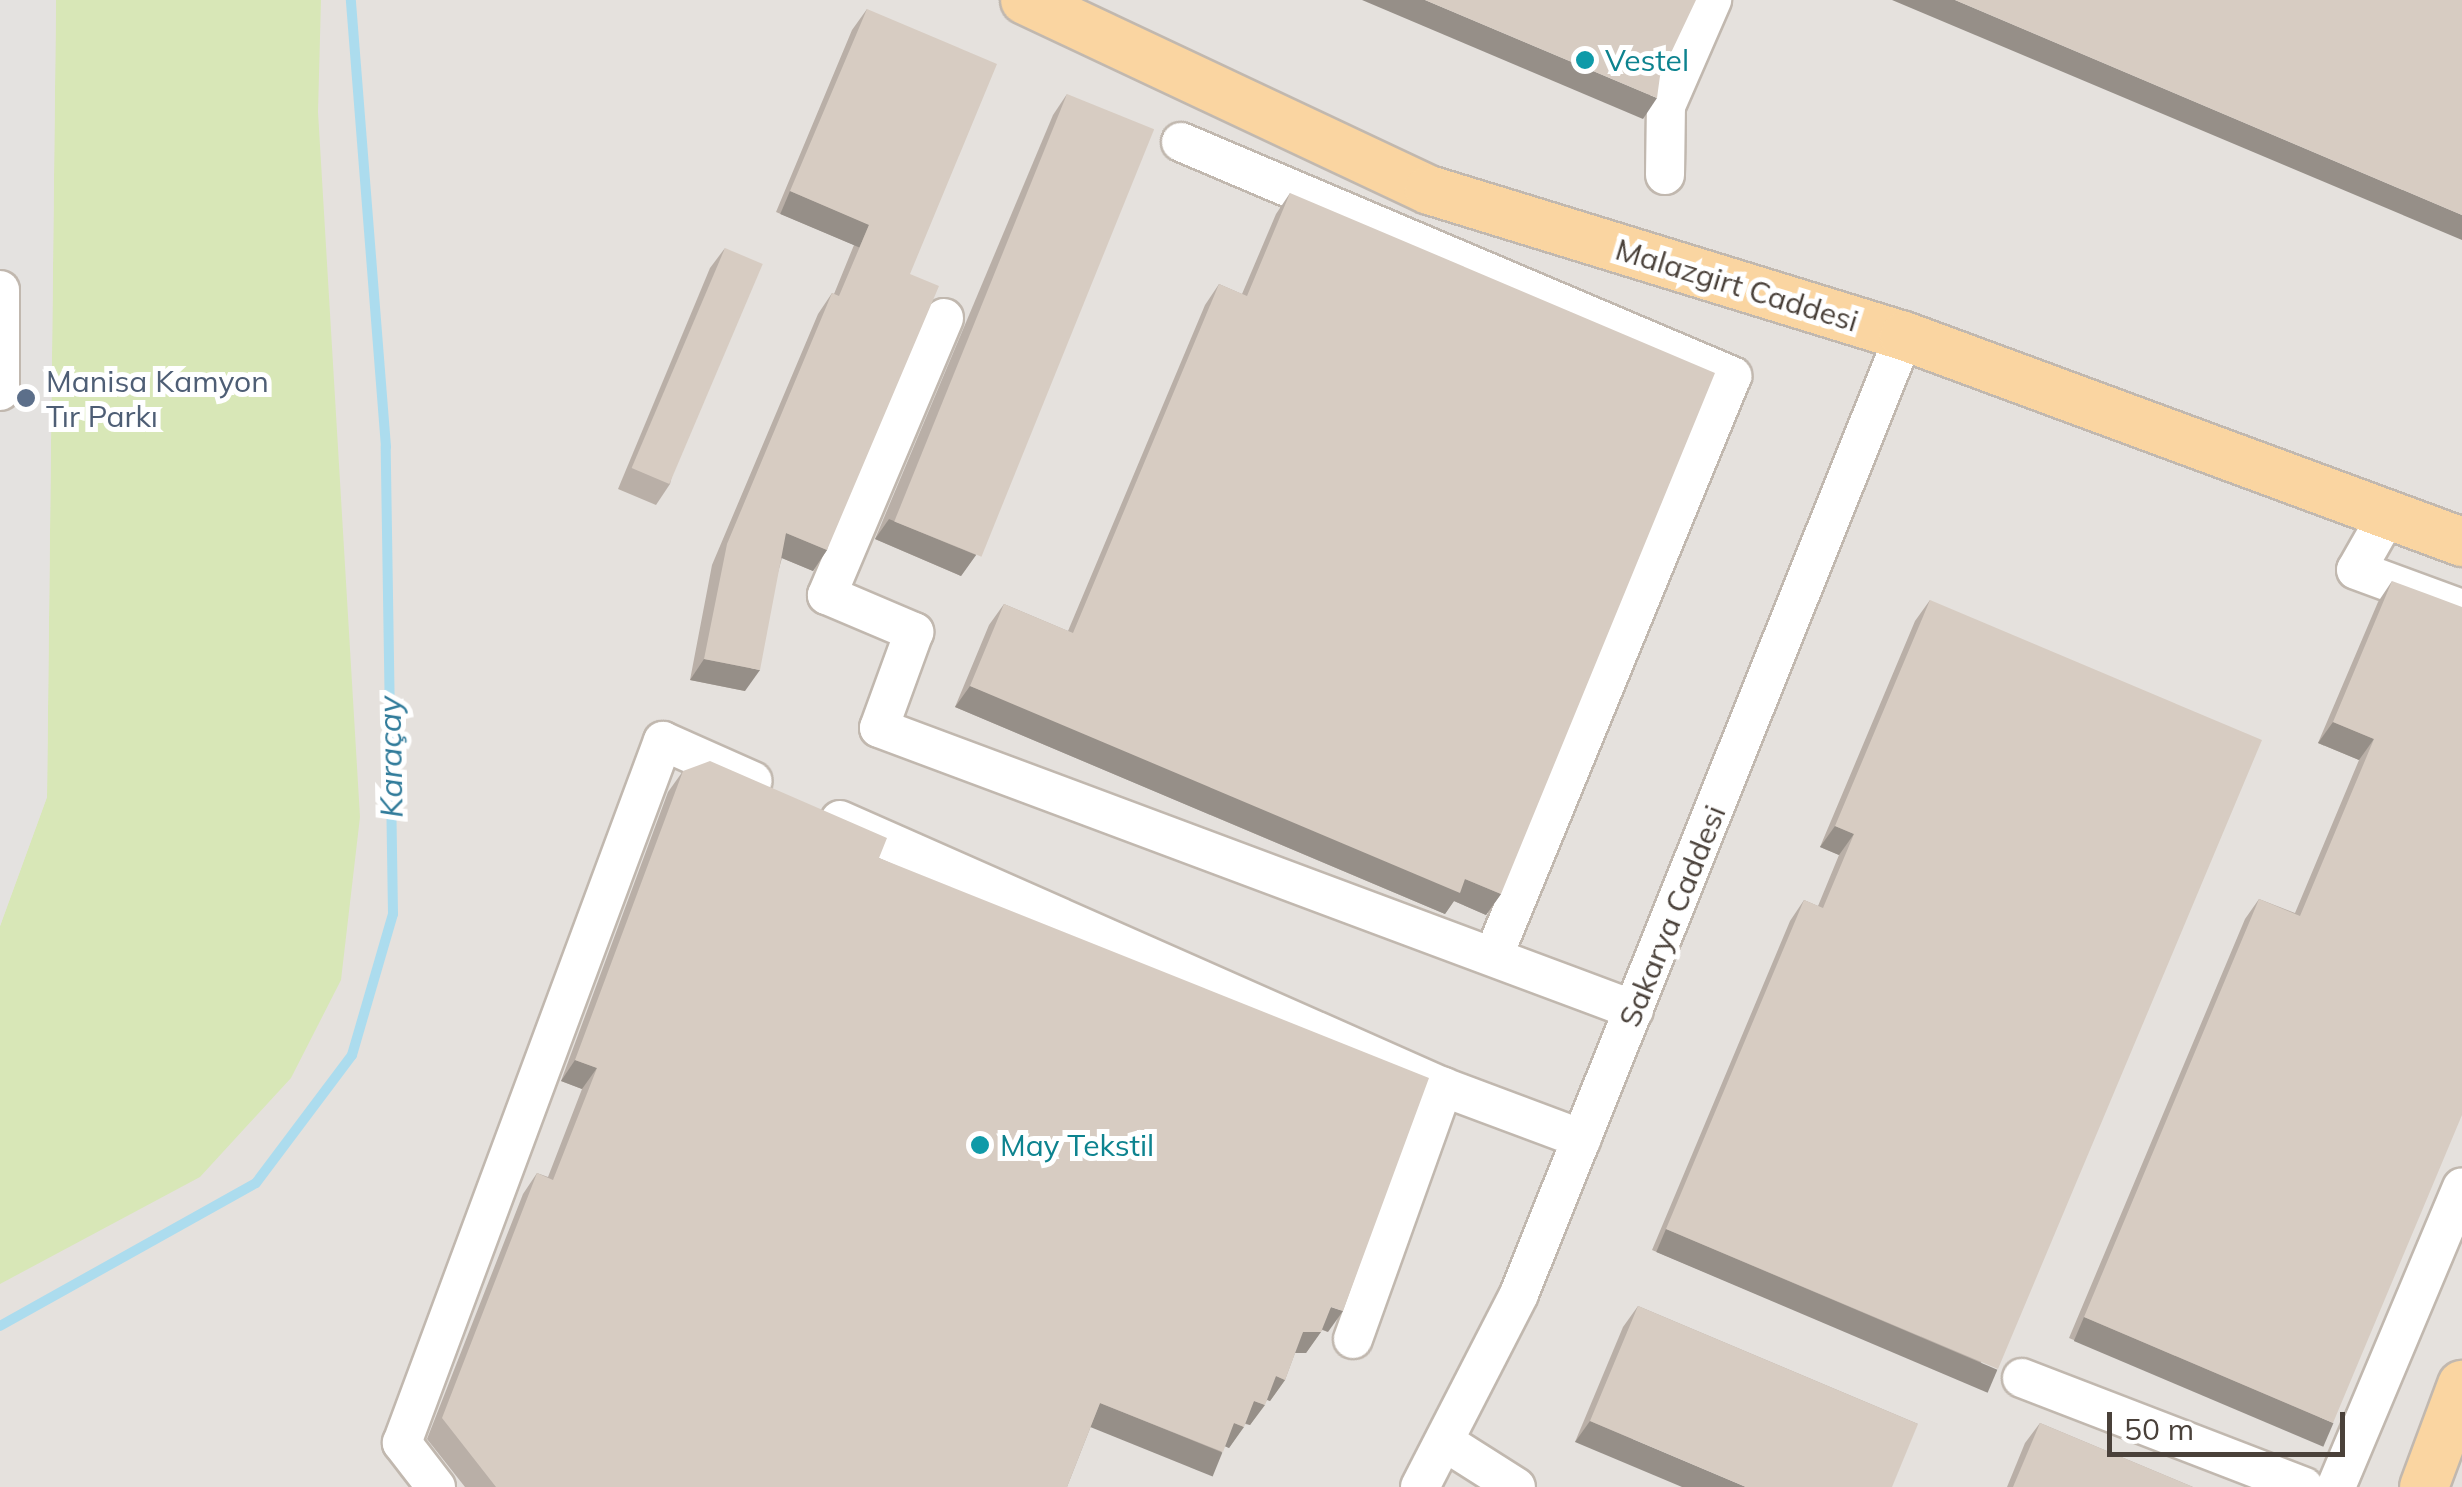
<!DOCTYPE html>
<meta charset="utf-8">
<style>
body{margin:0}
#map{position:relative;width:2462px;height:1487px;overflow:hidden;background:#f5f1ec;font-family:Mulish,sans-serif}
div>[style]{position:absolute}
.industrial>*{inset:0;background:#e5e1dd;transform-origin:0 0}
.green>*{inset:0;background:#d8e7b7}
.parking>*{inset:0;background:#e4e2e0}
.stream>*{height:10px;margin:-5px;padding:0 5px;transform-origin:5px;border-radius:5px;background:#acdcee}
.roads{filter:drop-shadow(2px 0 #c1b8af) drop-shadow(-2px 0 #c1b8af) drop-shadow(0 2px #c1b8af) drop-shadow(0 -2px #c1b8af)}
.minor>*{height:38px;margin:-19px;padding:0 19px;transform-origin:19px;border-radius:19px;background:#fff}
.major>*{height:48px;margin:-24px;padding:0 24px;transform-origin:24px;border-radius:24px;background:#fad5a1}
.wall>*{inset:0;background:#b9afa7}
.shaded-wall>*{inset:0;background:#968f88;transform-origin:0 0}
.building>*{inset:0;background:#d7ccc2;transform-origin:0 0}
.dots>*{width:28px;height:28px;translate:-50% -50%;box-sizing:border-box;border:5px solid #fff;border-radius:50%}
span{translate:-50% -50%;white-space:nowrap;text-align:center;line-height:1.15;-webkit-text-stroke:10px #fff;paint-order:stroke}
.culture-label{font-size:30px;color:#0d838f}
.left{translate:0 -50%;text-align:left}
.street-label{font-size:30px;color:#4a413a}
.service-label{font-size:30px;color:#4e5e75}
.water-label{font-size:32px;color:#307b9a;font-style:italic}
.scale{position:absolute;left:2107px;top:1412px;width:238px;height:45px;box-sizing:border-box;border:5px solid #4a413a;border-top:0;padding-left:12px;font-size:30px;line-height:35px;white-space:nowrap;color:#4a413a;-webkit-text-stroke:8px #fff;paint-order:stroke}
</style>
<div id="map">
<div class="industrial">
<div style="left:0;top:0;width:2462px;height:1487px"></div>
</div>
<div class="green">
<div style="clip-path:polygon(56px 0,321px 0,318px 112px,360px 817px,341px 980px,291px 1078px,200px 1177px,0 1284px,0 926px,47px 797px)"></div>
</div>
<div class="parking">
<div style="clip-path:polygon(0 0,56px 0,47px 797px,0 926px)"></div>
</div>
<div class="stream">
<div style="left:0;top:1326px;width:293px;rotate:-29.2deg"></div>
<div style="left:256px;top:1183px;width:160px;rotate:-53.1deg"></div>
<div style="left:352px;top:1055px;width:147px;rotate:-73.8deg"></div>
<div style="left:393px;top:914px;width:467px;rotate:-90.9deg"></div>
<div style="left:386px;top:447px;width:448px;rotate:-94.5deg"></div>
</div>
<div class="roads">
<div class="minor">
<div style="left:1181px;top:142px;width:599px;rotate:23.01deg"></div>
<div style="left:1732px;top:376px;width:628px;rotate:112.36deg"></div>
<div style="left:1665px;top:175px;width:69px;rotate:-89.2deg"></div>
<div style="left:1666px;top:106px;width:116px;rotate:-66.5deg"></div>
<div style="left:0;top:290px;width:101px;rotate:90deg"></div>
<div style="left:944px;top:318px;width:301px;rotate:112.9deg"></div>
<div style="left:827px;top:595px;width:95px;rotate:23deg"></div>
<div style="left:914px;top:632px;width:102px;rotate:110deg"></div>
<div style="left:879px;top:728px;width:806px;rotate:20.48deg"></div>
<div style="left:2388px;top:514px;width:64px;rotate:119.7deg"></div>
<div style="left:2356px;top:570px;width:113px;rotate:20.2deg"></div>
<div style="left:840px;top:820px;width:659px;rotate:23.88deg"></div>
<div style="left:1443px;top:1087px;width:148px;rotate:20.5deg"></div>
<div style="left:1353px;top:1339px;width:268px;rotate:-70.3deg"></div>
<div style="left:2022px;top:1378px;width:302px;rotate:21.1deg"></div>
<div style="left:1445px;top:1442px;width:84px;rotate:32.4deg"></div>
<div style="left:436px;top:1487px;width:56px;rotate:-127.7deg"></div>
<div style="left:402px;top:1443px;width:749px;rotate:-69.61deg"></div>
<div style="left:663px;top:741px;width:98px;rotate:24deg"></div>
<div style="left:1420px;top:1487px;width:217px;rotate:-62.8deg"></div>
<div style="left:1519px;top:1294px;width:1032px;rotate:-68.11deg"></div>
<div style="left:2336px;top:1487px;width:325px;rotate:-67.2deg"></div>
</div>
<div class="major">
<div style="left:1025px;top:0;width:446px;rotate:25.2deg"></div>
<div style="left:1429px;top:190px;width:497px;rotate:17.1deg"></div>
<div style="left:1904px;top:336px;width:595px;rotate:20.26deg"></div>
<div style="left:2424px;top:1487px;width:109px;rotate:-69.6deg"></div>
</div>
</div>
<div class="wall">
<div style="clip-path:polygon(867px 9px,910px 274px,827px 550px,813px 571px,782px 558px,745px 691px,690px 680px,712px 565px,818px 314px,832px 293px,834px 294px,854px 245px,776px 212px,852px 30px)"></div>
<div style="clip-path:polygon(1067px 94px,976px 555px,961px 576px,875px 539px,1053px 115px)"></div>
<div style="clip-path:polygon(1290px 193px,1501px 894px,1486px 915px,1454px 901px,1445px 914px,955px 707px,989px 625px,1004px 604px,1068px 631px,1205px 305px,1219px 284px,1242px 294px,1276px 214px)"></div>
<div style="clip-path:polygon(725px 248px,670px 484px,656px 505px,618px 489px,710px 268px)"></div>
<div style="clip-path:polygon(2392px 581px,2318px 1443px,2069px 1338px,2245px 919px,2259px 899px,2295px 913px,2359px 760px,2318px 743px,2378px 602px)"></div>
<div style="clip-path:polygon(1930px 600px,1983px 1389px,1652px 1250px,1790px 921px,1804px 900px,1818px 906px,1839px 855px,1820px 847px,1915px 621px)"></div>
<div style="clip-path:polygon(683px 771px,879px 858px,1328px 1332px,1322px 1330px,1306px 1353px,1295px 1353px,1285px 1380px,1270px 1401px,1267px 1400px,1250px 1425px,1245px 1424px,1229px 1448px,1225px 1446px,1209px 1473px,1091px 1426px,1067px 1487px,465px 1487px,427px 1439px,523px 1194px,537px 1173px,548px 1177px,582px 1089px,561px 1081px,668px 792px)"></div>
<div style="clip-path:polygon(1638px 1306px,1918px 1424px,1575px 1442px,1623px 1327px)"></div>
<div style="clip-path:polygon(2040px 1423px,2193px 1487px,2007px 1487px,2025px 1443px)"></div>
</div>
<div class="shaded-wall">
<div style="clip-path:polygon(1362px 0,1425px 0,1657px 98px,1643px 119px)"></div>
<div style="clip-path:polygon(1892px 0,1955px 0,2462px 215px,2462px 240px)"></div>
<div style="left:790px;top:191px;width:86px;height:25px;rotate:23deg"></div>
<div style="clip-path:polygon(889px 519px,976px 555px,961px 576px,875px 539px)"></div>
<div style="clip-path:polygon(786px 533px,827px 550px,813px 571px,772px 554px)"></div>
<div style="clip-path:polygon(704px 659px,760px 670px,745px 691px,690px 680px)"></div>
<div style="clip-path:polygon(970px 686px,1465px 879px,1501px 894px,1486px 915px,1454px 901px,1445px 914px,955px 707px)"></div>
<div style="clip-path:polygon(2333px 722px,2374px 739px,2359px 760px,2318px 743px)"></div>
<div style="clip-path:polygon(1835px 826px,1854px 834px,1839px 855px,1820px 847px)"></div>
<div style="clip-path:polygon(575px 1060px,597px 1068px,582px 1089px,561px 1081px)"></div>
<div style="left:1666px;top:1229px;width:360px;height:25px;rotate:23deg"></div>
<div style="clip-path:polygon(1331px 1307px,1343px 1311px,1328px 1332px,1317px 1327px)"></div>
<div style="left:2084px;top:1317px;width:271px;height:26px;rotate:23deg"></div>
<div style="clip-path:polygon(1303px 1332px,1321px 1332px,1306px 1353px,1288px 1353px)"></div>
<div style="clip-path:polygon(1276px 1376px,1285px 1380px,1270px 1401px,1261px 1397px)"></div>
<div style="clip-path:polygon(1254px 1401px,1265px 1405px,1250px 1425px,1239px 1421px)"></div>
<div style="left:1100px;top:1403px;width:132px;height:26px;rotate:22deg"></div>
<div style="clip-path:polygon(1590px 1421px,1746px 1487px,1682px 1487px,1575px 1442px)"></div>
<div style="clip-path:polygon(1234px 1423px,1244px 1427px,1229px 1448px,1220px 1444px)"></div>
</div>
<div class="building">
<div style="clip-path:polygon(1425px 0,1696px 0,1660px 76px,1657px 98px)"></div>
<div style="clip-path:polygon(1955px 0,2462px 0,2462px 215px)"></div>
<div style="clip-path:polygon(867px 9px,997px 64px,910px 274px,939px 286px,827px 550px,786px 533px,760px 670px,704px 659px,727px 544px,832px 293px,839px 296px,869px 225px,790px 191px)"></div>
<div style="left:1067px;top:94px;width:94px;height:461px;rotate:22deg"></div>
<div style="clip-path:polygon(1290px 193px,1715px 373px,1501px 894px,1465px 879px,1460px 893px,970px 686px,1004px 604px,1073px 633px,1219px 284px,1247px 296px)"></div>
<div style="left:725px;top:248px;width:41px;height:239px;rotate:23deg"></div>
<div style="clip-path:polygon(2392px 581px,2462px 607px,2462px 1115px,2333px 1423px,2084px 1317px,2259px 899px,2300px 916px,2374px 739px,2333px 722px)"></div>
<div style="clip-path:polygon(1930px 600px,2262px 740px,1998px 1369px,1666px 1229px,1804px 900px,1823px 908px,1854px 834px,1835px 826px)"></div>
<div style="clip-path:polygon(710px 761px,887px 838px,879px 858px,1429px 1078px,1343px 1311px,1331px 1307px,1321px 1332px,1303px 1332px,1285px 1380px,1276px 1376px,1265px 1405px,1254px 1401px,1244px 1427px,1234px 1423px,1223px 1452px,1100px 1403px,1067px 1487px,496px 1487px,442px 1418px,537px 1173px,553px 1180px,597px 1068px,575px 1060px,683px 771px)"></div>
<div style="clip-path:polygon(1638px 1306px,1918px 1424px,1892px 1487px,1746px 1487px,1590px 1421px)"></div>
<div style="clip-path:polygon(2040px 1423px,2193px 1487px,2013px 1487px)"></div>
</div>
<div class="dots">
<div style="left:1585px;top:60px;background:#0f9aa8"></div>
<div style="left:26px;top:398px;background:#5c6f8a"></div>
<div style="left:980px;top:1145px;background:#0f9aa8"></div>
</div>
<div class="culture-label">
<span class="left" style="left:1605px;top:60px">Vestel</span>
<span class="left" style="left:1000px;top:1145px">May Tekstil</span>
</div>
<div class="street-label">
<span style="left:1737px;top:285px;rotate:17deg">Malazgirt Caddesi</span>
<span style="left:1672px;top:916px;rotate:-68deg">Sakarya Caddesi</span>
</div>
<div class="service-label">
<span class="left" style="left:46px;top:398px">Manisa Kamyon<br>Tır Parkı</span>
</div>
<div class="water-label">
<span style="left:390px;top:757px;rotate:-91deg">Karaçay</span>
</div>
<div class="scale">50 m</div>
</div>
